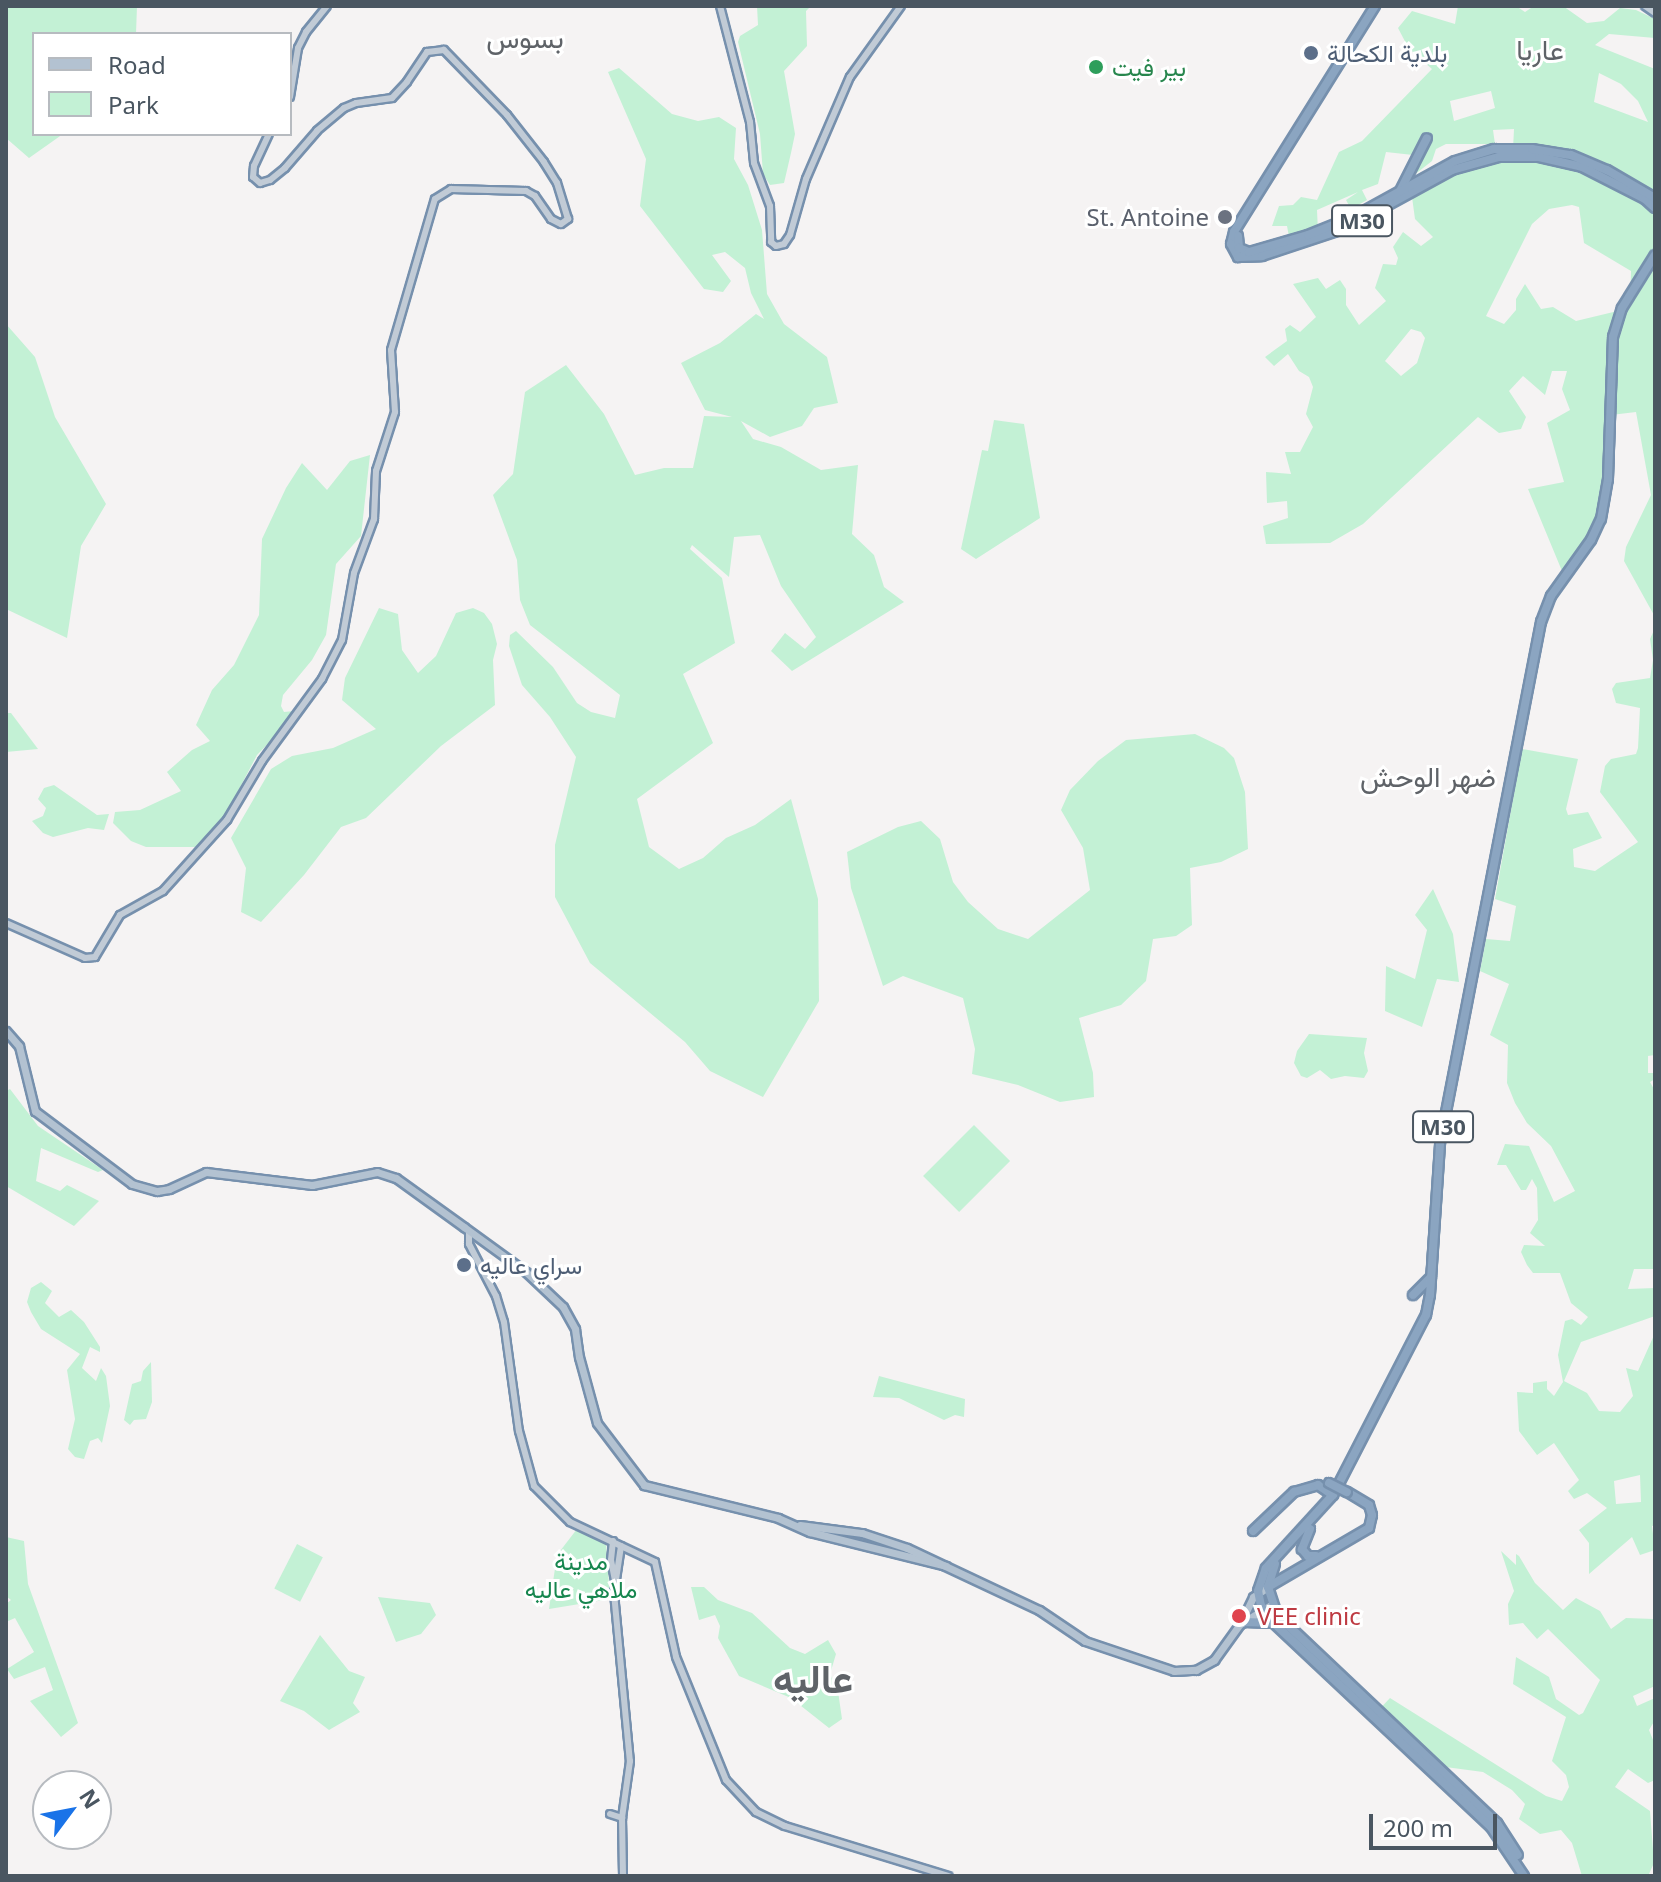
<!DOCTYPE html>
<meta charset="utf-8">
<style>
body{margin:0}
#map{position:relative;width:1661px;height:1882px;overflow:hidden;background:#f5f3f3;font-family:"Noto Sans",Vazirmatn,sans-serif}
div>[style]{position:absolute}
.green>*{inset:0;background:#c3f1d5;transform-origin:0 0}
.roads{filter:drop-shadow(2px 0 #7690ad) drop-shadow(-2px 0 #7690ad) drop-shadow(0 2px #7690ad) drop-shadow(0 -2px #7690ad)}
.secondary>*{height:6px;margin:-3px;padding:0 3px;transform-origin:3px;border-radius:3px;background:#c1cbd6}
.primary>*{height:7px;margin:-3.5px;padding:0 3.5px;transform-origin:3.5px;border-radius:3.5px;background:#b3c2d1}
.highway>*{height:8px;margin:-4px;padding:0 4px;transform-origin:4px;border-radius:4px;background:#8ba5c1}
.bridges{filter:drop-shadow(2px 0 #7690ad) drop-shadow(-2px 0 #7690ad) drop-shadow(0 2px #7690ad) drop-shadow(0 -2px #7690ad)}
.highway-bridge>*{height:8px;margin:-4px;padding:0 4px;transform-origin:4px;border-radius:4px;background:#8ba5c1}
.dots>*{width:22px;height:22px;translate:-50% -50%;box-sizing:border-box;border:4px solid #fff;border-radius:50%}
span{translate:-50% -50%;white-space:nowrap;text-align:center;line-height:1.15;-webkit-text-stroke:6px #fff;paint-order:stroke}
.shield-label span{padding:2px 6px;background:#fff;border:2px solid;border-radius:6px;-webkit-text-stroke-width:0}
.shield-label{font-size:22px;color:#4a5661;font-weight:700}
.service-label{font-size:24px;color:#4e5e75}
.left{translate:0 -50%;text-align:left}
.leisure-label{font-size:24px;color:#27864d}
.worship-label{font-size:24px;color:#5b616d}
.right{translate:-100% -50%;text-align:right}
.park-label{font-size:24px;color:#17864f}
.health-label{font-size:24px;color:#be3a42}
.quarter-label{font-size:28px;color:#5f6368}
.town-label{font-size:40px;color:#5f6368;font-weight:700}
.frame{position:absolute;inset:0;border:8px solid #4a5661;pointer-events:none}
.legend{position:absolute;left:32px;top:32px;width:260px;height:104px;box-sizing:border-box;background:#fff;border:2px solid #b7bbc0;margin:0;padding:10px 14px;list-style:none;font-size:24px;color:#4a5661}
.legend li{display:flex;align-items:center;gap:16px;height:40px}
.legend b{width:40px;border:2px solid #b7bbc0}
.north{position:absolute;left:32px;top:1770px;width:80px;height:80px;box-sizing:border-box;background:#fff;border:2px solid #b7bbc0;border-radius:50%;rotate:58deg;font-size:22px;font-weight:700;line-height:32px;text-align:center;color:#4a5661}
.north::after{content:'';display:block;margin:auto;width:28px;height:36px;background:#1a73e8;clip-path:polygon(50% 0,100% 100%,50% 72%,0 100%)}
.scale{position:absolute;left:1369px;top:1814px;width:128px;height:36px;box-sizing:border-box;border:4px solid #4a5661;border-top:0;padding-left:10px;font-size:24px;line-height:28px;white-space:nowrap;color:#4a5661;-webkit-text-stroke:6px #fff;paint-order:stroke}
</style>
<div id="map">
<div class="green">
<div style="clip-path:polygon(6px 6px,137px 6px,136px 34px,34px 34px,34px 134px,63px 134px,29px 158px,6px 138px)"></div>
<div style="clip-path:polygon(757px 6px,811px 6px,806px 11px,807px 46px,784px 71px,795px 134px,791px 153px,784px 183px,770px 185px,763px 174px,760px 134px,738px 42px,740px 36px,758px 25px)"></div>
<div style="clip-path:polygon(evenodd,1458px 6px,1516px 6px,1525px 12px,1534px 6px,1563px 6px,1587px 23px,1604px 21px,1620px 8px,1636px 10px,1655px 19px,1655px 38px,1609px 34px,1595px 45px,1655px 69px,1655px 617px,1624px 561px,1626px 547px,1651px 495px,1636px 412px,1611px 415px,1613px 469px,1607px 515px,1562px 571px,1528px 489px,1564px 482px,1547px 423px,1570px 410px,1562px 389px,1567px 371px,1552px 371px,1545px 395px,1523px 376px,1509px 391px,1526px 417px,1521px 429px,1499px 433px,1478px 417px,1363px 524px,1330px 543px,1266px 544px,1263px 526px,1288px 518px,1287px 501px,1267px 503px,1266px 472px,1291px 474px,1285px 452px,1300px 452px,1313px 427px,1306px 414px,1313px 387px,1309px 377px,1299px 371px,1288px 354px,1274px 366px,1265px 357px,1287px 341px,1285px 329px,1290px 325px,1300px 332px,1316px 317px,1293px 284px,1318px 278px,1326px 289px,1340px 280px,1346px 289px,1346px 305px,1359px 325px,1386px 301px,1375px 288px,1383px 264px,1396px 265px,1398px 258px,1393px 247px,1403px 232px,1421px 246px,1433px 237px,1415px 219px,1412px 197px,1436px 174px,1465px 159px,1513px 149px,1514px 129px,1493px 130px,1495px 144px,1446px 144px,1436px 149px,1432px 161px,1409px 179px,1413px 155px,1386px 152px,1378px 184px,1362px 190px,1367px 200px,1351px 209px,1346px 200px,1358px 192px,1317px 210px,1318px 232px,1290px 242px,1287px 226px,1272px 226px,1279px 206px,1293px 205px,1301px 197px,1317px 200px,1339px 152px,1362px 141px,1432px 69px,1409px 49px,1398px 28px,1412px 11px,1455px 24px,1458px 6px,1599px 73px,1621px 84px,1638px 101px,1648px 122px,1594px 102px,1599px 73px,1458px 6px,1491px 91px,1495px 108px,1454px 121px,1450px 101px,1491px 91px,1458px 6px,1572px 205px,1579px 207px,1584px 243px,1631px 271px,1630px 308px,1576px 321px,1553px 307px,1541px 309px,1525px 284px,1516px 299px,1516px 310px,1504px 324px,1486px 316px,1532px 224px,1549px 209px,1572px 205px,1458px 6px,1411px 329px,1421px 332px,1425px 338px,1417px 363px,1401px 376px,1385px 361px,1411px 329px)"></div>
<div style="clip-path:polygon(619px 68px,672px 114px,698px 121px,719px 117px,736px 128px,734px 159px,748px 185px,762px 230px,767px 294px,784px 324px,827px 357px,838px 403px,814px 408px,802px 426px,770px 437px,741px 421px,753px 439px,781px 447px,821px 470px,858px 465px,852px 534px,874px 555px,884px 587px,904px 602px,792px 671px,771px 651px,785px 633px,805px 649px,816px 637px,781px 586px,760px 535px,734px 537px,729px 577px,692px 545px,690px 549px,722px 578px,735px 643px,683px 674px,713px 743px,637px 799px,649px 847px,679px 869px,703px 858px,726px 838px,755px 825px,791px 799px,818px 899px,819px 1001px,763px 1097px,710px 1071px,685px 1042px,590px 963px,555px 897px,555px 845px,576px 757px,550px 717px,522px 685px,509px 646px,510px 635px,516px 631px,553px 667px,577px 703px,591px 712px,615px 718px,620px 695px,530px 625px,520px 600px,517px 560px,493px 495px,513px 474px,525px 392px,566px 365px,604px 414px,635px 475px,664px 468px,693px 468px,704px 416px,732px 417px,705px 410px,681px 363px,720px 343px,756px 314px,764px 319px,751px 293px,745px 268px,725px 252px,712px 255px,731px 281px,723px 292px,704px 289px,640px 206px,646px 159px,608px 72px)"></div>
<div style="clip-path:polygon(6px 324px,35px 357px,55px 417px,106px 504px,81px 546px,67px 638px,6px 609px)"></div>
<div style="clip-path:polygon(994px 420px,1024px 424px,1040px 518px,976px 559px,961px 549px,982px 450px,988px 451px)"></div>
<div style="clip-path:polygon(370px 455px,361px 536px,336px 564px,326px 635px,312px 660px,283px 695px,281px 706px,284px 712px,294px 711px,285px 726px,257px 755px,226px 814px,196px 847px,146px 847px,131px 841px,113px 823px,115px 812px,140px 810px,181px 791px,167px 772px,192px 750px,210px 741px,196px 725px,212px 690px,234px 665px,259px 615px,262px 539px,286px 488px,302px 463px,327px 490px,350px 461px)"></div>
<div style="clip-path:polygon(379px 608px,398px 614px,402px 650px,418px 673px,436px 656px,456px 613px,473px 608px,484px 613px,492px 624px,497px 644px,493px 660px,495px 705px,441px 746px,366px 818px,341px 827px,304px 875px,261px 922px,241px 912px,246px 868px,231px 838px,271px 769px,292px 756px,333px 748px,376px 729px,342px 700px,345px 678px)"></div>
<div style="clip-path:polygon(evenodd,1655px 628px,1655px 1055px,1648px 1056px,1648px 1073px,1655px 1073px,1655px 1079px,1650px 1082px,1655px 1091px,1655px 1269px,1634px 1269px,1628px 1289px,1655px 1288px,1655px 1316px,1581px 1342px,1564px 1381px,1587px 1393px,1599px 1411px,1620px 1412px,1633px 1396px,1626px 1368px,1638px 1371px,1655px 1333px,1655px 1525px,1652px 1526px,1655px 1550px,1640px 1555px,1632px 1537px,1589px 1574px,1589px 1543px,1579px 1530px,1607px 1508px,1587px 1493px,1574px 1499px,1568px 1491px,1579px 1480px,1554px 1443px,1537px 1455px,1519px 1431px,1517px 1392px,1533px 1393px,1533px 1383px,1547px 1381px,1547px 1389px,1554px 1396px,1563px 1382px,1558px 1355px,1565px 1321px,1572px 1319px,1581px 1325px,1588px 1317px,1571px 1303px,1560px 1273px,1533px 1273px,1527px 1265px,1521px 1252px,1524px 1245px,1545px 1246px,1530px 1233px,1538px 1220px,1537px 1188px,1532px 1179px,1526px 1190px,1521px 1190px,1506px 1165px,1497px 1165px,1505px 1144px,1529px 1146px,1554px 1202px,1575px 1191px,1551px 1146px,1527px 1123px,1515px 1103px,1507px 1083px,1508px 1045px,1490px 1035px,1509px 984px,1480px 971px,1486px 939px,1510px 941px,1516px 906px,1495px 899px,1522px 749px,1578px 759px,1566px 809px,1568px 815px,1588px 812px,1602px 838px,1573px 849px,1574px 867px,1595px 871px,1638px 842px,1600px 792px,1605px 766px,1611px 759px,1636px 754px,1638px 748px,1640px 708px,1616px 703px,1612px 689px,1616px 683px,1650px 678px,1653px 660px,1650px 639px,1655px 628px,1640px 1475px,1641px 1502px,1616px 1504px,1614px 1481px,1640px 1475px)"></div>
<div style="clip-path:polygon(6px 713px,11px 713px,38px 749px,6px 752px)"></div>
<div style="clip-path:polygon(1195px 734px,1224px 748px,1234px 758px,1245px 792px,1248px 849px,1221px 862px,1190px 868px,1192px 925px,1176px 936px,1153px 939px,1146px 981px,1121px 1005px,1079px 1018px,1093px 1073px,1094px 1097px,1060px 1102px,1018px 1085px,972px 1074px,975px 1049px,963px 998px,903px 976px,883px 986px,851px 888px,847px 852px,898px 827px,921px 821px,940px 839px,953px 882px,968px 902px,998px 929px,1028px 939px,1090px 890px,1083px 848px,1061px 810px,1070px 790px,1098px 761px,1126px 740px)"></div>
<div style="clip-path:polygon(54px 785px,97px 815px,109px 814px,104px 830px,88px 828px,53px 837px,43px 833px,32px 821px,43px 816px,46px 808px,38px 799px,44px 788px)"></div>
<div style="clip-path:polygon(1433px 889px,1453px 934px,1459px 982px,1437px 979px,1422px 1027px,1385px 1011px,1386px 966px,1415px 979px,1427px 930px,1415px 915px)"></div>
<div style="clip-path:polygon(1309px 1034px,1367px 1038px,1364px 1053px,1368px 1071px,1364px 1078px,1345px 1076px,1331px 1079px,1320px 1070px,1307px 1078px,1301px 1076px,1294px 1063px,1297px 1051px)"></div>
<div style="clip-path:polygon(10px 1089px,38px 1126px,103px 1170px,98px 1172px,41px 1148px,36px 1181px,60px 1191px,67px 1185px,99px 1201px,74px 1226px,6px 1186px,6px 1091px)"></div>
<div style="left:974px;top:1125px;width:51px;height:72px;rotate:45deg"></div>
<div style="clip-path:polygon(41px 1282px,52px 1291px,45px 1303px,59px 1317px,71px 1310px,84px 1322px,100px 1347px,100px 1352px,90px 1347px,82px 1368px,96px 1381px,101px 1368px,106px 1376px,110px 1406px,102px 1443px,98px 1438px,90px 1441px,84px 1459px,75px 1457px,68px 1449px,75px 1419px,67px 1370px,80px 1354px,41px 1329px,31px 1312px,27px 1302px,31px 1288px)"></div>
<div style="clip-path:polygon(151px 1362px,152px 1402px,146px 1419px,134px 1420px,130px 1425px,124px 1420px,132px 1384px,141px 1381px,143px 1371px)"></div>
<div style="clip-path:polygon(879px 1376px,965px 1399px,964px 1417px,955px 1415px,944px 1420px,899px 1398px,873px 1397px)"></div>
<div style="clip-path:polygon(577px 1529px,606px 1543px,610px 1599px,549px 1609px,557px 1555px)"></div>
<div style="clip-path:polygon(6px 1537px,24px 1541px,28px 1584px,78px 1723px,61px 1737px,30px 1701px,53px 1690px,45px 1667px,14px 1679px,7px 1669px,34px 1652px,15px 1618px,6px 1622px,6px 1604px,11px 1600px,6px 1596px)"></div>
<div style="left:297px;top:1544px;width:29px;height:50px;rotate:27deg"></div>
<div style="clip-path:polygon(1501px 1551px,1516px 1565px,1516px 1554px,1519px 1556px,1535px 1583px,1563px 1610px,1576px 1598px,1600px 1611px,1611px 1629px,1626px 1618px,1654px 1619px,1655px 1615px,1655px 1686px,1633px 1696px,1637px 1706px,1655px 1698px,1655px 1720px,1649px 1730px,1655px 1745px,1655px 1780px,1648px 1783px,1628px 1769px,1615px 1787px,1650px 1811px,1654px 1863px,1648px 1876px,1582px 1876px,1572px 1843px,1561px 1830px,1540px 1834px,1519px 1819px,1525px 1804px,1512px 1790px,1483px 1772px,1438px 1766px,1371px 1718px,1390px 1698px,1546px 1796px,1562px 1801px,1569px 1787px,1566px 1775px,1552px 1761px,1566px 1717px,1513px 1684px,1516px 1657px,1549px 1677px,1556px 1699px,1579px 1715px,1583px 1713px,1600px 1680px,1548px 1629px,1537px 1639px,1523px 1623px,1509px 1625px,1508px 1604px,1514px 1591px)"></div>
<div style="clip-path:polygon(691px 1587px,704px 1587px,718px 1600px,752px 1613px,790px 1648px,805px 1654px,828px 1640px,836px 1654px,830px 1674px,838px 1691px,842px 1719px,829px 1728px,791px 1698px,739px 1676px,718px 1638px,720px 1626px,715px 1615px,699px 1620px)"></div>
<div style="clip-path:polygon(378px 1597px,430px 1603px,436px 1615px,421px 1634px,396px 1642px)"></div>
<div style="clip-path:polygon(320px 1635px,349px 1671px,365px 1677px,353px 1703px,360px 1712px,329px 1730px,304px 1711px,280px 1701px)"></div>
</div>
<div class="roads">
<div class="secondary">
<div style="left:720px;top:6px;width:120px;rotate:75.5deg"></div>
<div style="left:750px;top:122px;width:41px;rotate:84.4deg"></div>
<div style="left:754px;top:163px;width:46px;rotate:69.6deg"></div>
<div style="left:770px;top:206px;width:36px;rotate:88deg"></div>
<div style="left:771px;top:242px;width:6px;rotate:39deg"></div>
<div style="left:776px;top:246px;width:8px;rotate:-14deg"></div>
<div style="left:784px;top:244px;width:11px;rotate:-56deg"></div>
<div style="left:790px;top:235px;width:58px;rotate:-74.1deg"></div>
<div style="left:806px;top:179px;width:111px;rotate:-66.7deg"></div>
<div style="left:850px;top:77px;width:87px;rotate:-54.3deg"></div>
<div style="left:1645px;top:6px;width:12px;rotate:35deg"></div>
<div style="left:290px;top:97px;width:50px;rotate:-80.7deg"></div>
<div style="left:298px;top:48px;width:18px;rotate:-63deg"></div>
<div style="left:306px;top:32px;width:33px;rotate:-51deg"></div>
<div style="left:6px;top:923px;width:86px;rotate:23.9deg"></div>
<div style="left:85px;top:958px;width:10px;rotate:-6deg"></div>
<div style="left:95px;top:957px;width:49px;rotate:-59.2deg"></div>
<div style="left:120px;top:915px;width:49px;rotate:-29.2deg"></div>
<div style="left:163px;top:891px;width:96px;rotate:-48deg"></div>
<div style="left:227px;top:820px;width:69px;rotate:-59.3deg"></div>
<div style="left:262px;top:761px;width:102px;rotate:-53.8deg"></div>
<div style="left:322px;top:679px;width:44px;rotate:-62.9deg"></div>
<div style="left:342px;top:640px;width:68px;rotate:-79.8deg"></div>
<div style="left:354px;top:573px;width:58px;rotate:-69.7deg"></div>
<div style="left:374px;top:519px;width:48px;rotate:-87.6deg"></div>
<div style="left:376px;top:471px;width:62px;rotate:-72.1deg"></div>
<div style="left:395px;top:412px;width:62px;rotate:-93.7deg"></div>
<div style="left:391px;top:350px;width:157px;rotate:-73.8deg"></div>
<div style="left:435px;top:199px;width:19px;rotate:-32deg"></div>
<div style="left:451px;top:189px;width:75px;rotate:1.5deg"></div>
<div style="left:526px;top:191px;width:10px;rotate:29deg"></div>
<div style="left:535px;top:196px;width:28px;rotate:55deg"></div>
<div style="left:551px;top:219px;width:11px;rotate:27deg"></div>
<div style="left:561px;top:224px;width:9px;rotate:-36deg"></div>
<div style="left:568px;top:219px;width:38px;rotate:-107deg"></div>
<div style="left:557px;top:183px;width:25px;rotate:-122deg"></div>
<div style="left:544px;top:162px;width:60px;rotate:-128.2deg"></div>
<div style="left:507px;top:115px;width:91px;rotate:-134.1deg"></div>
<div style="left:444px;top:50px;width:17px;rotate:173deg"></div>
<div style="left:427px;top:52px;width:36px;rotate:124deg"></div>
<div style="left:407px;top:82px;width:22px;rotate:133deg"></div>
<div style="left:392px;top:98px;width:36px;rotate:172deg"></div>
<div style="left:356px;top:103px;width:13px;rotate:157deg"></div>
<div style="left:344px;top:108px;width:35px;rotate:140deg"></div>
<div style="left:317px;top:131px;width:49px;rotate:130.9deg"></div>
<div style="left:285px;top:168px;width:19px;rotate:141deg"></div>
<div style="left:270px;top:180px;width:10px;rotate:163deg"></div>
<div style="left:260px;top:183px;width:9px;rotate:-139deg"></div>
<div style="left:253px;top:177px;width:11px;rotate:-85deg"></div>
<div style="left:254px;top:166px;width:35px;rotate:-65deg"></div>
<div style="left:469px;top:1232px;width:12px;rotate:90deg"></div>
<div style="left:469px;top:1244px;width:59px;rotate:62.6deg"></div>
<div style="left:496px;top:1296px;width:27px;rotate:73deg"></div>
<div style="left:504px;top:1322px;width:110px;rotate:82.2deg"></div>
<div style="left:519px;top:1431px;width:57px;rotate:74.7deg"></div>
<div style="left:534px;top:1486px;width:51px;rotate:45deg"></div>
<div style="left:570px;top:1522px;width:94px;rotate:25.2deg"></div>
<div style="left:655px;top:1562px;width:97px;rotate:77.5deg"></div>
<div style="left:676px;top:1657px;width:133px;rotate:67.9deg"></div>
<div style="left:726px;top:1780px;width:44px;rotate:46.8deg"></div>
<div style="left:756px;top:1812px;width:32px;rotate:26deg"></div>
<div style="left:785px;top:1826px;width:171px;rotate:17deg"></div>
<div style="left:613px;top:1541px;width:19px;rotate:96deg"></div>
<div style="left:611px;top:1560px;width:21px;rotate:79deg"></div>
<div style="left:621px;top:1546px;width:48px;rotate:98.5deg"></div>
<div style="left:614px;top:1593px;width:169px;rotate:84.6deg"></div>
<div style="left:630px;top:1761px;width:58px;rotate:98deg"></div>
<div style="left:622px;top:1818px;width:58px;rotate:89deg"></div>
<div style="left:610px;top:1814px;width:13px;rotate:18deg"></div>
</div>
<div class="primary">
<div style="left:6px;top:1031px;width:20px;rotate:49deg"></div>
<div style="left:19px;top:1046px;width:67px;rotate:76.2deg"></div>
<div style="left:35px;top:1111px;width:121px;rotate:37deg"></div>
<div style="left:132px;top:1184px;width:26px;rotate:16deg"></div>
<div style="left:157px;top:1191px;width:12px;rotate:-9deg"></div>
<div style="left:169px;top:1189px;width:41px;rotate:-24.7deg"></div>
<div style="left:206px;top:1172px;width:107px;rotate:7deg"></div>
<div style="left:312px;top:1185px;width:66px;rotate:-11.3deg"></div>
<div style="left:377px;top:1172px;width:20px;rotate:18deg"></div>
<div style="left:396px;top:1178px;width:84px;rotate:35.8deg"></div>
<div style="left:464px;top:1227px;width:77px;rotate:36deg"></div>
<div style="left:526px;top:1272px;width:51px;rotate:43.4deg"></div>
<div style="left:563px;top:1307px;width:25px;rotate:61deg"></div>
<div style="left:575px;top:1329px;width:28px;rotate:82deg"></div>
<div style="left:579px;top:1357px;width:68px;rotate:74.7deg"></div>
<div style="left:597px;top:1423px;width:78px;rotate:52.8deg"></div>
<div style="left:644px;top:1485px;width:138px;rotate:13.8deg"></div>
<div style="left:778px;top:1518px;width:35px;rotate:24deg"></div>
<div style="left:810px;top:1532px;width:140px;rotate:14deg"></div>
<div style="left:800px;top:1525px;width:63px;rotate:7.4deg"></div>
<div style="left:862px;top:1533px;width:47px;rotate:18.4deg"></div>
<div style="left:907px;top:1548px;width:146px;rotate:25.2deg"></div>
<div style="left:1039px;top:1610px;width:55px;rotate:34deg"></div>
<div style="left:1085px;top:1641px;width:94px;rotate:18.6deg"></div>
<div style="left:1174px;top:1671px;width:22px;rotate:-3deg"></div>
<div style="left:1196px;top:1670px;width:21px;rotate:-29deg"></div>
<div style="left:1214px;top:1660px;width:44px;rotate:-54.2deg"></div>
<div style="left:1240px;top:1624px;width:30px;rotate:-64deg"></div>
<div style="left:1253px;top:1597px;width:18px;rotate:-34deg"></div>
<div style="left:1242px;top:1623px;width:36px;rotate:-32deg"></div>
</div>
<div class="highway">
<div style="left:1375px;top:6px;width:266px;rotate:122deg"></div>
<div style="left:1234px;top:232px;width:12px;rotate:104deg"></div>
<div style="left:1231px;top:244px;width:15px;rotate:62deg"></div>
<div style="left:1238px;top:257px;width:24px;rotate:-2deg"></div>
<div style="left:1262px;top:256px;width:89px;rotate:-18.4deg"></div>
<div style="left:1346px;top:228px;width:121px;rotate:-28.7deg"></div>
<div style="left:1452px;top:170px;width:49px;rotate:-15.5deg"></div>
<div style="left:1499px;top:157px;width:40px"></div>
<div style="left:1539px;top:157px;width:44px;rotate:13.1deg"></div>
<div style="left:1582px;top:167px;width:71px;rotate:26.9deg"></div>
<div style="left:1645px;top:199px;width:13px;rotate:42deg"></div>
<div style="left:1400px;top:191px;width:59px;rotate:-63deg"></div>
<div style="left:1238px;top:236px;width:12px;rotate:85deg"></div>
<div style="left:1239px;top:248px;width:11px;rotate:22deg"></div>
<div style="left:1249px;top:252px;width:61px;rotate:-16.1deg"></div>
<div style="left:1308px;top:235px;width:51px;rotate:-22deg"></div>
<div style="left:1355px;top:216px;width:114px;rotate:-28.8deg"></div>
<div style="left:1455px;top:161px;width:41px;rotate:-17.1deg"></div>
<div style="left:1494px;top:149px;width:38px"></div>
<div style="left:1532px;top:149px;width:39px;rotate:9deg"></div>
<div style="left:1571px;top:155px;width:39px;rotate:23deg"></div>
<div style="left:1607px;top:170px;width:56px;rotate:30.3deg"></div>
<div style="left:1413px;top:1295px;width:25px;rotate:-45deg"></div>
<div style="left:1310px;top:1529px;width:22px;rotate:112deg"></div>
<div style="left:1302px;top:1549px;width:9px;rotate:49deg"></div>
<div style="left:1308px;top:1556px;width:8px"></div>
<div style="left:1253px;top:1531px;width:57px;rotate:-43.6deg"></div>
<div style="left:1294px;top:1492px;width:25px;rotate:-16deg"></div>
<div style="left:1318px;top:1485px;width:18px;rotate:34deg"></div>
<div style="left:1275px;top:1564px;width:24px;rotate:107deg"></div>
<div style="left:1268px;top:1587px;width:29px;rotate:72deg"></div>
<div style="left:1277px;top:1615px;width:303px;rotate:43.4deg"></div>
<div style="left:1497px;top:1823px;width:38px;rotate:57deg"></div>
<div style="left:1268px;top:1587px;width:117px;rotate:-30.3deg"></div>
<div style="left:1369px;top:1528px;width:13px;rotate:-77deg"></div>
<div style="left:1372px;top:1515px;width:10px;rotate:-107deg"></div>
<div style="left:1369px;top:1505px;width:26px;rotate:-149deg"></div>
<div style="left:1243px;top:1622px;width:31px;rotate:2deg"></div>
<div style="left:1524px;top:1876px;width:59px;rotate:-124deg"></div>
<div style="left:1491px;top:1827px;width:298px;rotate:-136.8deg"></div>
<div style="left:1274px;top:1623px;width:21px;rotate:-127deg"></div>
<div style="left:1261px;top:1606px;width:15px;rotate:-101deg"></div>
<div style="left:1258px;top:1591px;width:24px;rotate:-71deg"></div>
<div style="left:1266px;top:1568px;width:99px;rotate:-47.5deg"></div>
<div style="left:1333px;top:1495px;width:203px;rotate:-62.7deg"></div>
<div style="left:1426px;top:1315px;width:20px;rotate:-79deg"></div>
<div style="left:1430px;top:1295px;width:152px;rotate:-86.2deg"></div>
<div style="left:1440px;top:1143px;width:531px;rotate:-79.03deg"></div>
<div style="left:1541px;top:622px;width:28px;rotate:-69deg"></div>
<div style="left:1551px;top:596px;width:69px;rotate:-54.5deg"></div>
<div style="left:1591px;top:540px;width:23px;rotate:-65deg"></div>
<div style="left:1601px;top:519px;width:41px;rotate:-80.1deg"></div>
<div style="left:1608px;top:479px;width:142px;rotate:-88deg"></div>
<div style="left:1613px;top:337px;width:30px;rotate:-73deg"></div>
<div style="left:1622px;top:308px;width:62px;rotate:-58.1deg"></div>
</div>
</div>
<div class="bridges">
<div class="highway-bridge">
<div style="left:1329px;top:1483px;width:20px;rotate:27deg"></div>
</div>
</div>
<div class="dots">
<div style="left:1311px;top:53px;background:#5c6f8a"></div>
<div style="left:1096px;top:67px;background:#2e9e5b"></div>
<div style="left:1225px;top:217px;background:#6b7280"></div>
<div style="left:464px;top:1265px;background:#5c6f8a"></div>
<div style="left:1239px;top:1616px;background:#e0444e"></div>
</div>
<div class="shield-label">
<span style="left:1362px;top:221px">M30</span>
<span style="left:1443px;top:1127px">M30</span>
</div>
<div class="service-label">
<span class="left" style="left:1327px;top:53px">بلدية الكحالة</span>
<span class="left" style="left:480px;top:1265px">سراي عاليه</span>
</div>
<div class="leisure-label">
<span class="left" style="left:1112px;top:67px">بير فيت</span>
</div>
<div class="worship-label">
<span class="right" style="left:1209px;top:217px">St. Antoine</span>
</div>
<div class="park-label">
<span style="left:581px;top:1575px">مدينة<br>ملاهي عاليه</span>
</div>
<div class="health-label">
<span class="left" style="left:1257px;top:1616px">VEE clinic</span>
</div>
<div class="quarter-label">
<span style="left:525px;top:37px">بسوس</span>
<span style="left:1540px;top:49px">عاريا</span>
<span style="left:1428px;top:776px">ضهر الوحش</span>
</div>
<div class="town-label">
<span style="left:813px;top:1678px">عاليه</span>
</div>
<div class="frame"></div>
<ul class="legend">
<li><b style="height:10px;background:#b3c2d1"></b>Road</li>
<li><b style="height:22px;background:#c3f1d5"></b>Park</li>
</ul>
<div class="north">N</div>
<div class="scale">200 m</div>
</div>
